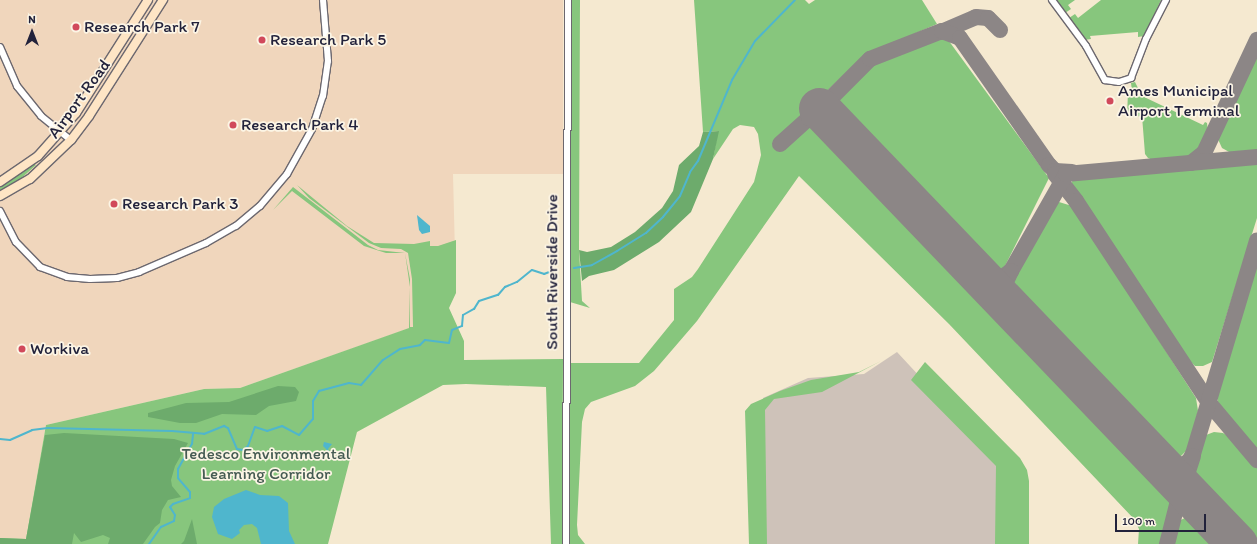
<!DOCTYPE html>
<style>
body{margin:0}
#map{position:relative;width:1257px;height:544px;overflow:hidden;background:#f5e9d0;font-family:Itim,sans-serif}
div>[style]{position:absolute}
.built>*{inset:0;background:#f0d6bc}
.industrial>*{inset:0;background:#cec2b9}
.green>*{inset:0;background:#87c67d}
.forest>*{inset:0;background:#6dab6c}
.water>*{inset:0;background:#4fb6cd}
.stream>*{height:2px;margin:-1px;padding:0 1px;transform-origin:1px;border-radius:1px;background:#4fb6cd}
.taxiway>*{height:16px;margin:-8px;padding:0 8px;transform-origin:8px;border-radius:8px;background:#8c8686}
.runway>*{height:41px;margin:-20.5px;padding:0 20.5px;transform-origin:20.5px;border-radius:20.5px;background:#8c8686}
.roads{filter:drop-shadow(1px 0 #6c686f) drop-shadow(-1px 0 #6c686f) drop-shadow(0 1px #6c686f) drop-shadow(0 -1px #6c686f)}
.street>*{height:6px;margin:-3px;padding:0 3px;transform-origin:3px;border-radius:3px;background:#fff}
.secondary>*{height:8px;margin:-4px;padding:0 4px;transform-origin:4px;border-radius:4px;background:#fee5c5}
.dots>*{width:11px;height:11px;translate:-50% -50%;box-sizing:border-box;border:2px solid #fcf5e5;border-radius:50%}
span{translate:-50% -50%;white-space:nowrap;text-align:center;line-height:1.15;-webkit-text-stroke:3.5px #fcf5e5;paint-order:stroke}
.poi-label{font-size:17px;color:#22223b}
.left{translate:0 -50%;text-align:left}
.street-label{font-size:17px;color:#22223b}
.park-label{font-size:17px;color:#455b52}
.north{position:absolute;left:12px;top:12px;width:40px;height:40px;-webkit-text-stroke:3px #fcf5e5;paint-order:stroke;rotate:0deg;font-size:11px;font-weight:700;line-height:16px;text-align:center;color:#22223b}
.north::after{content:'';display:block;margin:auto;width:14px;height:18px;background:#22223b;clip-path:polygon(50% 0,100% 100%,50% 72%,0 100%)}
.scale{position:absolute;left:1115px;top:514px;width:91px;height:18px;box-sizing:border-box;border:2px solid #22223b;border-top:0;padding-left:5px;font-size:12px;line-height:14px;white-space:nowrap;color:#22223b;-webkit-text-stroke:3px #fcf5e5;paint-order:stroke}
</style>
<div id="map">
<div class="built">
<div style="clip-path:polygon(0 0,563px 0,563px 174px,453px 174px,456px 293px,433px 320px,240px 388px,204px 389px,46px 425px,26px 539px,0 538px)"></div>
</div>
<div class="industrial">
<div style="clip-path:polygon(897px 352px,1000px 463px,1000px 544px,759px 544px,763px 398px,808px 378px,864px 374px)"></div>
</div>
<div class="green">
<div style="clip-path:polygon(571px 0,580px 0,579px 250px,582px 301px,590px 308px,570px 302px)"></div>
<div style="clip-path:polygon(694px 0,805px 0,809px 4px,815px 0,922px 0,937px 24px,865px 55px,776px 139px,783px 146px,807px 123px,816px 120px,1174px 493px,1160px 544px,1138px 544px,1139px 529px,1134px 519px,949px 324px,799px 176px,697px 321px,654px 371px,635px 386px,591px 402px,585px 409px,582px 422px,577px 525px,578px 535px,585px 544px,570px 544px,570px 363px,639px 363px,674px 320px,674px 289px,692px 277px,698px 269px,754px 182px,761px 155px,758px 134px,754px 127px,740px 125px,733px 129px,713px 159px,718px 131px,703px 132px)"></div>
<div style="clip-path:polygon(1056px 0,1075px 0,1068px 5px,1071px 9px,1065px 13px)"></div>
<div style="clip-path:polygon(1101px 0,1161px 0,1144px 36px,1138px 37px,1138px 32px,1090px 36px,1091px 39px,1084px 40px,1069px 18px,1075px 14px,1078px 18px)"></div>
<div style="clip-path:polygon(936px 37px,946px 37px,1049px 178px,1005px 266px,999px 273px,991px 273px,832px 108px,837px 98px,872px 64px)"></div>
<div style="clip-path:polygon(1257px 48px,1257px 152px,1231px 153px,1222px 148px,1217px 137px)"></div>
<div style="clip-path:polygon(1135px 82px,1142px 96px,1203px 125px,1205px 122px,1207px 123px,1208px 131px,1195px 153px,1186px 158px,1155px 161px,1148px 158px,1145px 154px,1142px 116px,1127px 117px,1128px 91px,1132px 91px,1131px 83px)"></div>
<div style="clip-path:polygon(1251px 162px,1257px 163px,1257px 218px,1212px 362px,1203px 366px,1195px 366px,1180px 352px,1071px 185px,1074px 176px)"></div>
<div style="clip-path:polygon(34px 164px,36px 165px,17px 182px,0 192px,0 186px)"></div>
<div style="clip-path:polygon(297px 185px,347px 226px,374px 243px,414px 244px,430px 241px,430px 246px,438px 246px,456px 240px,456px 293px,449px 308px,464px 341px,464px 360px,563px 359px,562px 544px,551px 544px,546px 387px,466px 384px,443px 385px,357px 432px,328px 544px,0 544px,0 538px,26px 539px,46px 425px,204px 389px,240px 388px,409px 328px,410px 287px,405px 253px,386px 253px,364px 246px,292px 191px,273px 210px,293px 187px,368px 245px,378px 250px,405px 253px,410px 279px,410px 327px,413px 327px,412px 279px,408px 253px,401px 249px,381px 248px,369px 243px,309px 198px)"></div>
<div style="clip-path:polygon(1059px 202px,1072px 206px,1079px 216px,1196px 398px,1198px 411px,1189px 448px,1177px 460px,1171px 460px,1006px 289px,1047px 213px)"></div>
<div style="clip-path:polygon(1257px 254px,1257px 451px,1220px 408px,1216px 395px)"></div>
<div style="clip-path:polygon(881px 361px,822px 392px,774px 399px,765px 410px,767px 544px,749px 544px,745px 411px,751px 404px,780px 391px,811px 380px,859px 372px)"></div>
<div style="clip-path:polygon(925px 362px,1020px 458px,1027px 470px,1029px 481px,1029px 544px,995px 544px,996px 466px,911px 380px)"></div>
<div style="clip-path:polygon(1214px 432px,1223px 433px,1231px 438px,1257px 468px,1257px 544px,1252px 544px,1191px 480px,1200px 443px,1206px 435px)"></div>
<div style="clip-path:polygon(1192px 514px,1221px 544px,1172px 544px,1179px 521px)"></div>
</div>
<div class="forest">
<div style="clip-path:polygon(719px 131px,713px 159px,691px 212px,659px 242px,614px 270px,589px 276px,582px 281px,579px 250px,587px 252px,611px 247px,635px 232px,662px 208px,673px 191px,679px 165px,699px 146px,703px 132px)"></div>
<div style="clip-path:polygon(278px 386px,295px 387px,299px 392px,296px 401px,269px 406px,256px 415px,222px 414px,196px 423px,180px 423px,148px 417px,148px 413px,171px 407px,186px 403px,229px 402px)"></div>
<div style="clip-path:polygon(64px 433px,174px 439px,188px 443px,175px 466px,171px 480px,172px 486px,181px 497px,168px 500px,162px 510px,160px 523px,155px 527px,143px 544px,108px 544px,110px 538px,103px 535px,81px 542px,74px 533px,72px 544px,0 544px,0 538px,26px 539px,45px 435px)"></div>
<div style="clip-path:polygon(192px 519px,197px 544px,181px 544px,184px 541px)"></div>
</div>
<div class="water">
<div style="clip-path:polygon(417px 215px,430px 226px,430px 232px,422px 234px,419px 230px)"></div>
<div style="clip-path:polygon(324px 442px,332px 444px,328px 449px,330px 453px,323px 446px)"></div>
<div style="clip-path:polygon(246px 490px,260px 495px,279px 496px,288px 503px,289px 531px,295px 544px,261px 544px,257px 528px,252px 524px,244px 525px,239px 530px,240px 533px,232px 539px,218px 534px,212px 517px,214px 507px,224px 499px)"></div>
</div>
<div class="stream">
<div style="left:574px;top:268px;width:18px;rotate:-9deg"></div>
<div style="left:592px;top:265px;width:29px;rotate:-29deg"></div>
<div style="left:617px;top:251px;width:34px;rotate:-32deg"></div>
<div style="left:646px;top:233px;width:23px;rotate:-43deg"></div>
<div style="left:663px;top:217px;width:27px;rotate:-51deg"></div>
<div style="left:680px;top:196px;width:26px;rotate:-67deg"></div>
<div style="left:690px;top:172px;width:14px;rotate:-54deg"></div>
<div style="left:698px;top:161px;width:88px;rotate:-67.2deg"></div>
<div style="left:732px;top:80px;width:45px;rotate:-59.5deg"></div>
<div style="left:755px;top:41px;width:57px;rotate:-45.7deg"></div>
<div style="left:0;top:439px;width:10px;rotate:6deg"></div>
<div style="left:10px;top:440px;width:24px;rotate:-24deg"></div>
<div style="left:32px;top:430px;width:16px;rotate:-7deg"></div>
<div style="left:48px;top:428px;width:124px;rotate:1.4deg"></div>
<div style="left:172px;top:431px;width:32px;rotate:5deg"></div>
<div style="left:204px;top:434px;width:22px;rotate:-22deg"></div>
<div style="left:224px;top:426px;width:4px;rotate:27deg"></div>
<div style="left:228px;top:428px;width:23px;rotate:67deg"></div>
<div style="left:237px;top:449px;width:6px;rotate:9deg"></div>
<div style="left:243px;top:450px;width:6px;rotate:-39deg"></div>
<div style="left:248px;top:446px;width:20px;rotate:-70deg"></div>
<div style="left:255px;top:427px;width:13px;rotate:18deg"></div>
<div style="left:267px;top:431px;width:16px;rotate:-18deg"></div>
<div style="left:282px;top:426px;width:19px;rotate:28deg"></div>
<div style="left:299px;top:435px;width:21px;rotate:-49deg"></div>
<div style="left:313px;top:419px;width:18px;rotate:-90deg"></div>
<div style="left:313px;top:401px;width:12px;rotate:-59deg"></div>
<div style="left:319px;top:391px;width:31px;rotate:-15deg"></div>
<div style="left:349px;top:383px;width:12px;rotate:9deg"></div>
<div style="left:361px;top:385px;width:33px;rotate:-49deg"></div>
<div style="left:383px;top:360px;width:20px;rotate:-33deg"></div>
<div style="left:400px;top:349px;width:20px;rotate:-11deg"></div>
<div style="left:420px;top:345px;width:7px;rotate:-45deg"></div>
<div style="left:425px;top:340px;width:24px;rotate:7deg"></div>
<div style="left:449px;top:343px;width:13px;rotate:-77deg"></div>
<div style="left:452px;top:330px;width:11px;rotate:-22deg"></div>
<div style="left:462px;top:326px;width:11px;rotate:-85deg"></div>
<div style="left:463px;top:315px;width:13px;rotate:-29deg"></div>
<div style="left:474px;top:309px;width:9px;rotate:-58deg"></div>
<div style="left:479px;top:301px;width:20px;rotate:-18deg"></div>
<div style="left:498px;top:295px;width:11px;rotate:-49deg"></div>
<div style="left:505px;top:287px;width:13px;rotate:-23deg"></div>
<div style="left:517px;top:282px;width:19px;rotate:-39deg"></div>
<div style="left:532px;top:270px;width:13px;rotate:18deg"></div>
<div style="left:544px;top:274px;width:14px;rotate:-21deg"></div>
<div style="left:149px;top:544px;width:21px;rotate:-55deg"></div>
<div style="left:161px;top:527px;width:14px;rotate:-25deg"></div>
<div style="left:174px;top:521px;width:6px;rotate:-81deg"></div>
<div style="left:175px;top:515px;width:9px;rotate:-122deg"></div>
<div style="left:170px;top:507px;width:4px;rotate:-45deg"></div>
<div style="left:173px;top:504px;width:18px;rotate:-19deg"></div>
<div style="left:190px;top:498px;width:6px;rotate:-90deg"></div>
<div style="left:190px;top:492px;width:18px;rotate:-131deg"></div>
<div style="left:178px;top:478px;width:9px;rotate:-90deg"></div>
<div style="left:178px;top:469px;width:29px;rotate:-61deg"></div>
<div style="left:192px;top:444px;width:10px;rotate:-84deg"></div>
</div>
<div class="taxiway">
<div style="left:941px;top:32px;width:38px;rotate:-23deg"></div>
<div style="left:976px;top:17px;width:12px;rotate:5deg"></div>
<div style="left:988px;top:18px;width:17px;rotate:45deg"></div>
<div style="left:780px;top:144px;width:39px;rotate:-42deg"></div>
<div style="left:809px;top:118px;width:20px"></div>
<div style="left:829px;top:118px;width:20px;rotate:-84deg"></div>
<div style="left:831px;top:98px;width:55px;rotate:-45deg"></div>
<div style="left:870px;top:59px;width:77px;rotate:-21.3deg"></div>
<div style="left:942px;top:31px;width:19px;rotate:21deg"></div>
<div style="left:960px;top:38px;width:155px;rotate:55deg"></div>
<div style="left:1049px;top:165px;width:8px;rotate:45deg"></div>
<div style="left:1055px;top:171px;width:17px;rotate:3deg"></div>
<div style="left:1191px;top:163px;width:16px;rotate:-38deg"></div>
<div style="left:1204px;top:153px;width:125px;rotate:-64.9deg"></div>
<div style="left:1055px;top:174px;width:34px;rotate:52deg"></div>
<div style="left:1076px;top:201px;width:242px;rotate:56.6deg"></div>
<div style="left:1209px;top:403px;width:75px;rotate:49.9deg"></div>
<div style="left:940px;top:233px;width:64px;rotate:45deg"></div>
<div style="left:985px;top:278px;width:18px;rotate:-3deg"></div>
<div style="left:1003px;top:277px;width:10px;rotate:-37deg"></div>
<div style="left:1011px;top:271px;width:112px;rotate:-60.4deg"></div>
<div style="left:1066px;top:174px;width:192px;rotate:-5.1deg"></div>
<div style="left:1011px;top:271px;width:19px;rotate:115deg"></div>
<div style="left:1003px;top:288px;width:9px;rotate:84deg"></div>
<div style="left:1004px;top:297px;width:64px;rotate:47.5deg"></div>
<div style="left:1123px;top:423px;width:51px;rotate:46.6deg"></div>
<div style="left:1158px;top:460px;width:12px;rotate:35deg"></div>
<div style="left:1168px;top:467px;width:13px;rotate:-4deg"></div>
<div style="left:1181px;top:466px;width:9px;rotate:-32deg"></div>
<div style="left:1189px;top:461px;width:8px;rotate:-60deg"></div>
<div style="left:1193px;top:454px;width:223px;rotate:-73.3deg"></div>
<div style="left:1193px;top:456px;width:20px;rotate:108deg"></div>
<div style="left:1187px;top:475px;width:10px;rotate:96deg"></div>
<div style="left:1186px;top:485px;width:10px;rotate:61deg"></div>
<div style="left:1191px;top:494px;width:65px;rotate:46.2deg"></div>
<div style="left:1157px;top:462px;width:28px;rotate:46deg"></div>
<div style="left:1176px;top:482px;width:12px;rotate:70deg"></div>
<div style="left:1180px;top:493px;width:53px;rotate:104.3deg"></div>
</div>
<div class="runway">
<div style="left:819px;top:108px;width:604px;rotate:46.21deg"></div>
</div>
<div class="roads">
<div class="street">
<div style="left:1052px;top:0;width:57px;rotate:53.5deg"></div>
<div style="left:1086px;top:46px;width:39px;rotate:61deg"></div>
<div style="left:1105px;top:80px;width:14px;rotate:8deg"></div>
<div style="left:1119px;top:82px;width:13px;rotate:-18deg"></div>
<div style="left:1131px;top:78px;width:42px;rotate:-69deg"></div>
<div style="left:1146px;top:39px;width:44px;rotate:-62.9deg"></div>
<div style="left:0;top:47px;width:43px;rotate:66.4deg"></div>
<div style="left:17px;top:86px;width:38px;rotate:51deg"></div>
<div style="left:41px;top:116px;width:38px;rotate:39deg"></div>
<div style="left:0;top:211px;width:35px;rotate:63deg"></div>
<div style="left:16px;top:242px;width:35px;rotate:46deg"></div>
<div style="left:40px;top:267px;width:29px;rotate:20deg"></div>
<div style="left:67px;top:277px;width:23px;rotate:5deg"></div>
<div style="left:90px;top:279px;width:27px;rotate:-2deg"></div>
<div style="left:117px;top:278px;width:23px;rotate:-15deg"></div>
<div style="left:139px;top:272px;width:73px;rotate:-23.4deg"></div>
<div style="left:206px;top:243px;width:34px;rotate:-30deg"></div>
<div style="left:236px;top:226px;width:31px;rotate:-40deg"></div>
<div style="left:260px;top:206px;width:42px;rotate:-49.8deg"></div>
<div style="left:287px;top:174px;width:51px;rotate:-60.9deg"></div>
<div style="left:312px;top:129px;width:35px;rotate:-72deg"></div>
<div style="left:323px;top:96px;width:35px;rotate:-82deg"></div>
<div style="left:328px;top:61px;width:61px;rotate:-94.7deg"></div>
<div style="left:566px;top:544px;width:544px;rotate:-89.79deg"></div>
</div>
<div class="secondary">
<div style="left:0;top:182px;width:46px;rotate:-34.4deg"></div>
<div style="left:38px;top:156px;width:57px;rotate:-48.5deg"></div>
<div style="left:76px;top:113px;width:134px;rotate:-57.5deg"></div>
<div style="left:0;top:196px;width:34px;rotate:-30deg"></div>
<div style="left:30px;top:179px;width:57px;rotate:-43.6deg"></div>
<div style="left:71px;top:140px;width:30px;rotate:-53deg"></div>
<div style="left:89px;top:116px;width:138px;rotate:-57.5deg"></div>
</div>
</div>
<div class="dots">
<div style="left:76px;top:27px;background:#d1495b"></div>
<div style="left:262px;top:40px;background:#d1495b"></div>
<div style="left:1110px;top:101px;background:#d1495b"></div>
<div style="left:233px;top:125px;background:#d1495b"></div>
<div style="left:114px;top:204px;background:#d1495b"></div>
<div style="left:22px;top:349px;background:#d1495b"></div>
</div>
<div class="poi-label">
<span class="left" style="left:84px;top:27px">Research Park 7</span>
<span class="left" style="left:270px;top:40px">Research Park 5</span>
<span class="left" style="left:1118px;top:101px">Ames Municipal<br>Airport Terminal</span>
<span class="left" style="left:241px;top:125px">Research Park 4</span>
<span class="left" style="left:122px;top:204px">Research Park 3</span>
<span class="left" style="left:30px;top:349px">Workiva</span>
</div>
<div class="street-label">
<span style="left:79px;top:99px;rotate:-54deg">Airport Road</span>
<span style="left:552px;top:272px;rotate:-90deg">South Riverside Drive</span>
</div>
<div class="park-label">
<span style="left:266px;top:464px">Tedesco Environmental<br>Learning Corridor</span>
</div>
<div class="north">N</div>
<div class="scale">100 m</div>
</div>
